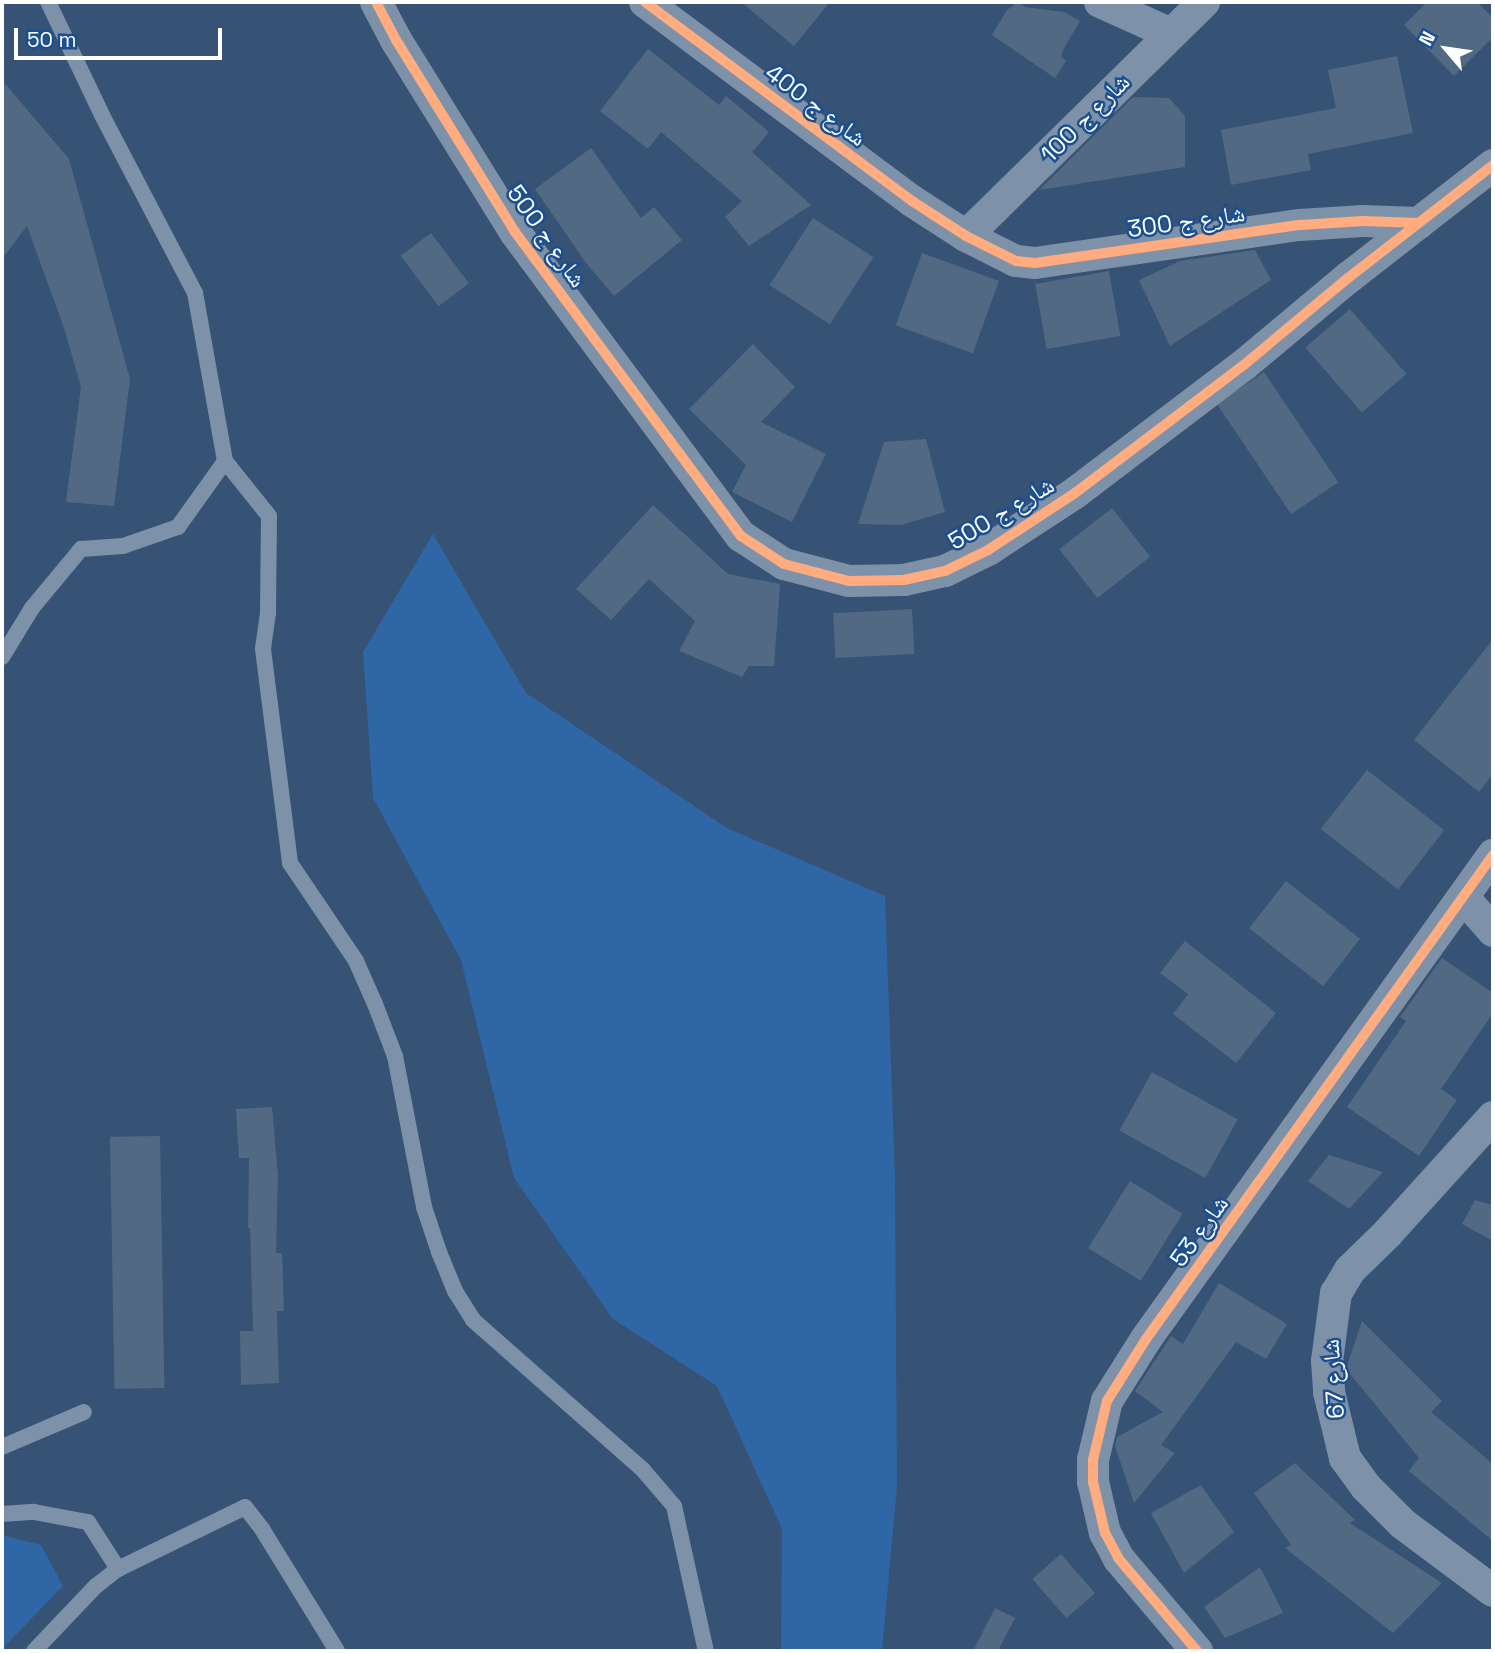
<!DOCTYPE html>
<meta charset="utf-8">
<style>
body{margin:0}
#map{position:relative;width:1495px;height:1653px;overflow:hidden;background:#365274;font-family:"Space Grotesk","Noto Naskh Arabic",sans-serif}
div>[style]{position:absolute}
.green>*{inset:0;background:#2f66a5}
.building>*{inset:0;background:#526984;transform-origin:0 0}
.service>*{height:16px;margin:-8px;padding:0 8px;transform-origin:8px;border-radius:8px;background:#7d92a8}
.minor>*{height:32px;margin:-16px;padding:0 16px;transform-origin:16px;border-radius:16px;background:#7d92a8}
.cycleway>*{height:10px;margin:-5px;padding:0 5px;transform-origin:5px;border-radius:5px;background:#ffac80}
span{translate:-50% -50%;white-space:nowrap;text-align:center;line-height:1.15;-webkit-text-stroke:5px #1b4f8f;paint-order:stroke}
.street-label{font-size:24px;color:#fff}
.frame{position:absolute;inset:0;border:4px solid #fff;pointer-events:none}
.north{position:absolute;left:1411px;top:14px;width:70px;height:70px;-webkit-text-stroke:5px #1b4f8f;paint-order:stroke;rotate:299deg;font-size:19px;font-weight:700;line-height:28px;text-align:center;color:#fff}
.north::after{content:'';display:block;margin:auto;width:24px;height:32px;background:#fff;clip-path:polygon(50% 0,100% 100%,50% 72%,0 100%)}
.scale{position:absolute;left:14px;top:28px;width:208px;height:32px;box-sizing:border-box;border:4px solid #fff;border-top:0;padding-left:9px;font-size:21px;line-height:24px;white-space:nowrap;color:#fff;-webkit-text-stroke:5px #1b4f8f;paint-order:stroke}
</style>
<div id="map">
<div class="green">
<div style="clip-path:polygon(433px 534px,526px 693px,727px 828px,885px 896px,895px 1176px,897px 1486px,882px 1651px,781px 1651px,782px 1529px,717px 1386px,613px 1319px,514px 1178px,461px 960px,373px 798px,363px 652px)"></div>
<div style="clip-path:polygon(2px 1535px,41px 1545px,63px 1586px,2px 1649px)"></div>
</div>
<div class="building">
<div style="clip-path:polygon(741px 2px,830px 2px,794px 46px)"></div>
<div style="clip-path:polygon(1018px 2px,1025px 7px,1064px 12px,1080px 21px,1064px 48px,1061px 56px,1066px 61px,1055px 78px,992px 35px,1007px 10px)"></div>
<div style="clip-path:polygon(1427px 2px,1477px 2px,1493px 18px,1493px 37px,1454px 76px,1404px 25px)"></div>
<div style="clip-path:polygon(648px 49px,719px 105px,726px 96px,769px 132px,752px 152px,811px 205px,749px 246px,725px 217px,742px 201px,661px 132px,648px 149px,600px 111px)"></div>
<div style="clip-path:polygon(1397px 56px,1413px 133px,1308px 154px,1311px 170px,1231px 185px,1221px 130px,1336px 108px,1328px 70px)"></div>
<div style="clip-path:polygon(2px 80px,69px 159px,130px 379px,114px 506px,66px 502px,81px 387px,64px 328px,27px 226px,2px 259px)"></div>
<div style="clip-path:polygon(1133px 97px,1169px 98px,1185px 116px,1185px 167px,1039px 190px)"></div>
<div style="clip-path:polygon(591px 148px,641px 218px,654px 207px,682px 240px,614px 296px,586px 263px,535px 189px)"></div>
<div style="left:813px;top:218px;width:72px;height:80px;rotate:33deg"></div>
<div style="left:431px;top:233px;width:63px;height:38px;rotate:53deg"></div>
<div style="clip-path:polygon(1255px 250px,1271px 280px,1170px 346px,1139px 280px,1180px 261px)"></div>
<div style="left:922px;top:253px;width:82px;height:77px;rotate:20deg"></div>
<div style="left:1109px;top:271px;width:66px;height:75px;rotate:80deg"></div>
<div style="left:1350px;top:309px;width:86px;height:59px;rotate:49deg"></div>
<div style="clip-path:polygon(753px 344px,795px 387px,761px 422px,826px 454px,792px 522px,732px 492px,746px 465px,689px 409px)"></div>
<div style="left:1264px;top:372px;width:133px;height:57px;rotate:56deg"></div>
<div style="clip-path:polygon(926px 439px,945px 512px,901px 525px,858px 524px,884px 442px)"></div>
<div style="clip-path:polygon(653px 505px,728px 574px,780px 584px,774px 666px,749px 666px,742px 677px,679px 651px,695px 621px,649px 579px,611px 620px,576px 589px)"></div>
<div style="left:1112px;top:508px;width:62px;height:67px;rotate:52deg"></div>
<div style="left:912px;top:609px;width:45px;height:79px;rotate:87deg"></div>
<div style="clip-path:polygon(1493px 639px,1493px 774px,1479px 792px,1414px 740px)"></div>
<div style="left:1367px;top:770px;width:98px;height:75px;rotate:38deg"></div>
<div style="left:1286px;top:881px;width:94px;height:60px;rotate:38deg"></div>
<div style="clip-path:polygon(1185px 941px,1276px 1013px,1236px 1063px,1173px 1014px,1188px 994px,1160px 973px)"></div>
<div style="clip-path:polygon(1442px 958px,1493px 993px,1493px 1013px,1441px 1089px,1457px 1100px,1419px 1156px,1347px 1107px,1406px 1021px,1400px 1017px)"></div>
<div style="left:1152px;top:1072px;width:98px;height:67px;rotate:29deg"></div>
<div style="clip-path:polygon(272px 1107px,278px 1176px,276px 1253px,282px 1253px,284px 1311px,277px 1311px,279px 1383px,241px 1385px,240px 1331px,253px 1331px,250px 1228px,248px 1228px,249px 1158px,239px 1158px,236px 1109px)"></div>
<div style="left:160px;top:1136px;width:252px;height:50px;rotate:89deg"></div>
<div style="clip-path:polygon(1329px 1155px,1383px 1172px,1349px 1209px,1308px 1181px)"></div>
<div style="left:1130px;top:1181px;width:62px;height:79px;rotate:32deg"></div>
<div style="clip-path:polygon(1475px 1200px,1493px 1205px,1493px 1241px,1462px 1224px)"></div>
<div style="clip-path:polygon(1219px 1283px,1287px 1324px,1266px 1359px,1236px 1342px,1161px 1445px,1175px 1453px,1134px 1503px,1115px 1446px,1117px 1437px,1163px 1412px,1135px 1391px,1171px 1336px,1183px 1344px)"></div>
<div style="clip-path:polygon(1362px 1321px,1442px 1401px,1431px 1412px,1493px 1464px,1493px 1541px,1409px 1471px,1419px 1458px,1346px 1369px)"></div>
<div style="clip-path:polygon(1295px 1463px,1355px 1520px,1350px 1523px,1442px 1583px,1393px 1633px,1285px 1548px,1291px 1545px,1254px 1493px)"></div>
<div style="clip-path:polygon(1201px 1485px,1234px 1532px,1184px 1573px,1151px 1513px)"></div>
<div style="left:1061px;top:1554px;width:52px;height:38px;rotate:49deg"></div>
<div style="clip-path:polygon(1260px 1567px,1283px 1613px,1225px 1638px,1204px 1607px)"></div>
<div style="clip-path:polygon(995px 1608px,1015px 1618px,998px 1651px,973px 1651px)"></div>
</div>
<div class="service">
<div style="left:225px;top:461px;width:70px;rotate:51.3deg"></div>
<div style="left:269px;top:516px;width:97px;rotate:90.6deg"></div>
<div style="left:268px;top:613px;width:36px;rotate:98deg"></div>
<div style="left:263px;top:649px;width:216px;rotate:82.8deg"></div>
<div style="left:290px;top:863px;width:118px;rotate:56deg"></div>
<div style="left:356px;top:961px;width:47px;rotate:66.2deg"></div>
<div style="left:375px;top:1004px;width:56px;rotate:69deg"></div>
<div style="left:395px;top:1056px;width:154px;rotate:79.1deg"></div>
<div style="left:424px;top:1207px;width:47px;rotate:71.6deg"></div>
<div style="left:439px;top:1252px;width:42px;rotate:67.7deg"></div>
<div style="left:455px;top:1291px;width:34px;rotate:58deg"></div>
<div style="left:473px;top:1320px;width:227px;rotate:41.4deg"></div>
<div style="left:643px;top:1470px;width:48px;rotate:49.3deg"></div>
<div style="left:674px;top:1506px;width:148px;rotate:77.6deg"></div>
<div style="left:2px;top:657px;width:57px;rotate:-58.5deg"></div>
<div style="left:32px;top:608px;width:77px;rotate:-50.3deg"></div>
<div style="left:81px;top:549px;width:42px;rotate:-4.1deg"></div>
<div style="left:123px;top:546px;width:58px;rotate:-19.1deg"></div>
<div style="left:178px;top:527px;width:81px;rotate:-54.5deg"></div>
<div style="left:225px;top:461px;width:171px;rotate:-100.1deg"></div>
<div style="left:195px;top:293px;width:201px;rotate:-117.6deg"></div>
<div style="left:102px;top:115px;width:125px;rotate:-115.5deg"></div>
<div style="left:2px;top:1447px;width:89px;rotate:-23.1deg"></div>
<div style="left:2px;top:1514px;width:32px;rotate:-4deg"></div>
<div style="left:34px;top:1512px;width:55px;rotate:10.5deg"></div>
<div style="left:88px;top:1522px;width:56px;rotate:57.4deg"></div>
<div style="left:34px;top:1651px;width:90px;rotate:-46.4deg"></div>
<div style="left:96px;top:1586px;width:28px;rotate:-38deg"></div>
<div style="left:118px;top:1569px;width:141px;rotate:-26deg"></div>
<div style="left:245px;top:1507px;width:28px;rotate:52deg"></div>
<div style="left:262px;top:1529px;width:143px;rotate:58.4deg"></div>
</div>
<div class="minor">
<div style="left:376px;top:2px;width:43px;rotate:62.2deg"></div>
<div style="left:396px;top:40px;width:226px;rotate:58.2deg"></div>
<div style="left:515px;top:232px;width:379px;rotate:53.4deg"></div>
<div style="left:741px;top:536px;width:51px;rotate:33.1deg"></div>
<div style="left:784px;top:564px;width:67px;rotate:14.7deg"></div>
<div style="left:849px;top:581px;width:55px;rotate:-1deg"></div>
<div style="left:904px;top:580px;width:42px;rotate:-12.4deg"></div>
<div style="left:945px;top:571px;width:48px;rotate:-26deg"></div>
<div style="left:988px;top:550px;width:104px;rotate:-33.2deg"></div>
<div style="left:1075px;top:493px;width:213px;rotate:-37.2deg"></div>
<div style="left:1245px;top:364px;width:134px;rotate:-39.9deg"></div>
<div style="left:1348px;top:278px;width:184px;rotate:-37.9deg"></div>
<div style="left:645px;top:2px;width:333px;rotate:36.7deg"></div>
<div style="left:912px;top:201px;width:64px;rotate:32.9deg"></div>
<div style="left:966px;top:236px;width:56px;rotate:26.6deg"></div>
<div style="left:1016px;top:261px;width:19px;rotate:6deg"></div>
<div style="left:1035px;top:263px;width:268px;rotate:-8.2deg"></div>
<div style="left:1300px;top:225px;width:63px;rotate:-3.6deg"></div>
<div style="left:1363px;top:221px;width:56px;rotate:2deg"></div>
<div style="left:1100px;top:2px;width:76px;rotate:24.2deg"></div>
<div style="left:966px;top:236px;width:334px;rotate:-44.5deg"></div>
<div style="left:1464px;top:898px;width:44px;rotate:48.7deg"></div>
<div style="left:1493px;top:1117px;width:156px;rotate:132.2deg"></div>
<div style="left:1388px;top:1233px;width:53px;rotate:135.8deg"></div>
<div style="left:1350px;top:1270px;width:27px;rotate:121deg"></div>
<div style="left:1336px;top:1293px;width:69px;rotate:97.5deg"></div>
<div style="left:1327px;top:1361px;width:31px;rotate:86deg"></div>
<div style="left:1329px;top:1392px;width:68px;rotate:76.4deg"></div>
<div style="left:1345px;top:1458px;width:36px;rotate:54deg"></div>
<div style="left:1366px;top:1487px;width:52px;rotate:45deg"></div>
<div style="left:1403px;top:1524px;width:112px;rotate:36.7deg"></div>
<div style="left:1197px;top:1651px;width:121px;rotate:-130.3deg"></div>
<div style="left:1119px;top:1559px;width:30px;rotate:-118deg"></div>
<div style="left:1105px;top:1533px;width:52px;rotate:-103.2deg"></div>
<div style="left:1093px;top:1482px;width:22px;rotate:-90deg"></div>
<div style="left:1093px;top:1460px;width:61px;rotate:-76.7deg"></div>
<div style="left:1107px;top:1401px;width:73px;rotate:-57.8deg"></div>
<div style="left:1146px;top:1339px;width:596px;rotate:-54.36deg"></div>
</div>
<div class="cycleway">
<div style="left:376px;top:2px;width:43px;rotate:62.2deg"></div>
<div style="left:396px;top:40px;width:226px;rotate:58.2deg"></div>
<div style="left:515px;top:232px;width:379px;rotate:53.4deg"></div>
<div style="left:741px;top:536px;width:51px;rotate:33.1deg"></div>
<div style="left:784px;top:564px;width:67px;rotate:14.7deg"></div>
<div style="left:849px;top:581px;width:55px;rotate:-1deg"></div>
<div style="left:904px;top:580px;width:42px;rotate:-12.4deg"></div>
<div style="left:945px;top:571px;width:48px;rotate:-26deg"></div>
<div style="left:988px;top:550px;width:104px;rotate:-33.2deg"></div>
<div style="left:1075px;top:493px;width:213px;rotate:-37.2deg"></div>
<div style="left:1245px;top:364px;width:134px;rotate:-39.9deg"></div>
<div style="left:1348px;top:278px;width:184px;rotate:-37.9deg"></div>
<div style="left:645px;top:2px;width:333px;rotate:36.7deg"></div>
<div style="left:912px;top:201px;width:64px;rotate:32.9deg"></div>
<div style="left:966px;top:236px;width:56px;rotate:26.6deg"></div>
<div style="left:1016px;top:261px;width:19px;rotate:6deg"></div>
<div style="left:1035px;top:263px;width:268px;rotate:-8.2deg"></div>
<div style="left:1300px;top:225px;width:63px;rotate:-3.6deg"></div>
<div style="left:1363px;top:221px;width:56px;rotate:2deg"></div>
<div style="left:1197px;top:1651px;width:121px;rotate:-130.3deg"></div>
<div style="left:1119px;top:1559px;width:30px;rotate:-118deg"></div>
<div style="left:1105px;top:1533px;width:52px;rotate:-103.2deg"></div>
<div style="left:1093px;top:1482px;width:22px;rotate:-90deg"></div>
<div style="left:1093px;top:1460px;width:61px;rotate:-76.7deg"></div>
<div style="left:1107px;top:1401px;width:73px;rotate:-57.8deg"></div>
<div style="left:1146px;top:1339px;width:596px;rotate:-54.36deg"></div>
</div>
<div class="street-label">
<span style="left:816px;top:105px;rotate:37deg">شارع ج 400</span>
<span style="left:1085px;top:118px;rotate:-45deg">شارع ج 100</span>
<span style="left:1186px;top:221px;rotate:-8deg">شارع ج 300</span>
<span style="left:547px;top:236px;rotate:55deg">شارع ج 500</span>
<span style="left:1001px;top:513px;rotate:-31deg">شارع ج 500</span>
<span style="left:1199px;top:1231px;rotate:-54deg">شارع 53</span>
<span style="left:1333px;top:1379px;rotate:-94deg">شارع 67</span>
</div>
<div class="frame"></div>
<div class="north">N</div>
<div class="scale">50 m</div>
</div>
